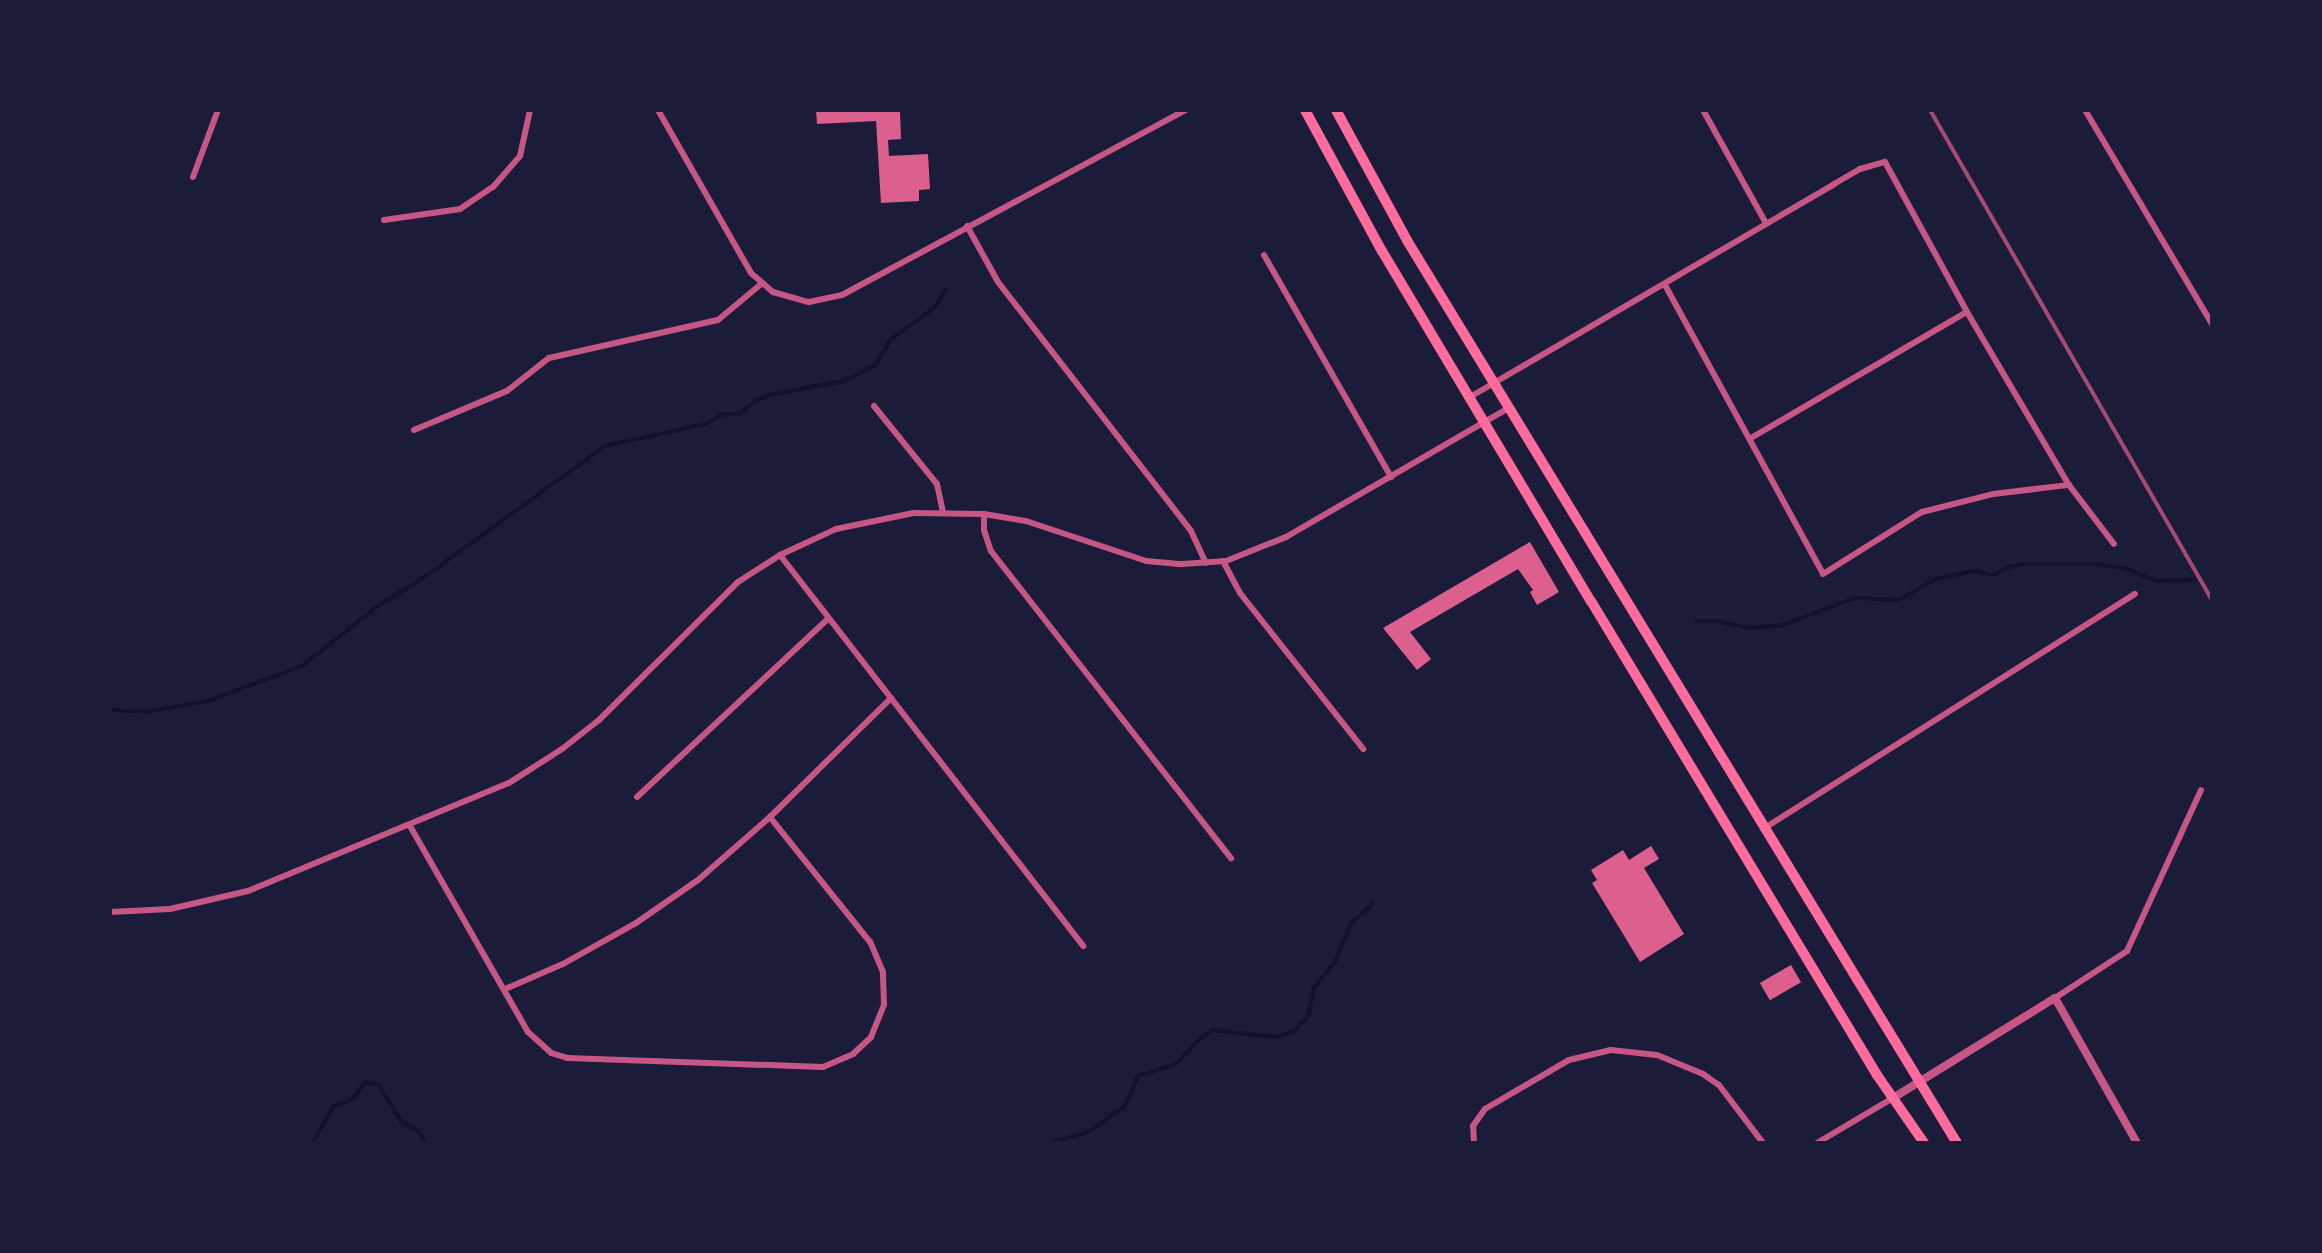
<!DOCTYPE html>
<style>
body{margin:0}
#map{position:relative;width:2322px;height:1253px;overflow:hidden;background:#1b1b3a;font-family:"DM Sans",sans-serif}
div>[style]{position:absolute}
.stream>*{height:4px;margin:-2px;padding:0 2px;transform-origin:2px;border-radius:2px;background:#12122b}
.building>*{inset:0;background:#dd5f8e;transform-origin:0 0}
.minor>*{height:6px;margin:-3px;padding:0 3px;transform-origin:3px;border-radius:3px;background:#c65784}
.tertiary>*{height:8px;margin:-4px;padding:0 4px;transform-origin:4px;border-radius:4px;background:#c65784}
.primary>*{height:10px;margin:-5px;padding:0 5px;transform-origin:5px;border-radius:5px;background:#ff6b9d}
.rail>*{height:4px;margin:-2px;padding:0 2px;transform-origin:2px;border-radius:2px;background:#a44b75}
span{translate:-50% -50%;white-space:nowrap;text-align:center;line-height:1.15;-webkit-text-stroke:6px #1b1b3a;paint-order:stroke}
.frame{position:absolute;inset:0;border:112px solid #1b1b3a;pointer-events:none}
</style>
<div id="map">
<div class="stream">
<div style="left:1696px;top:621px;width:22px"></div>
<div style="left:1718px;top:621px;width:31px;rotate:13deg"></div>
<div style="left:1748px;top:628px;width:32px;rotate:-4deg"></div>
<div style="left:1780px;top:626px;width:80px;rotate:-20.5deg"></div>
<div style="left:1855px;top:598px;width:44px;rotate:2.6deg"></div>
<div style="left:1899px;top:600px;width:43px;rotate:-29.6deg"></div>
<div style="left:1936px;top:579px;width:39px;rotate:-12deg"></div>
<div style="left:1974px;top:571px;width:19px;rotate:12deg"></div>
<div style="left:1993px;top:575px;width:18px;rotate:-27deg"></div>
<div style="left:2009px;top:567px;width:16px;rotate:-11deg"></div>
<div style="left:2025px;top:564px;width:71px"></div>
<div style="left:2096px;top:564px;width:31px;rotate:9deg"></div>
<div style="left:2127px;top:569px;width:32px;rotate:22deg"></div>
<div style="left:2157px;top:581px;width:38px;rotate:-2deg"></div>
<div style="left:110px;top:710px;width:35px;rotate:3deg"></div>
<div style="left:145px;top:712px;width:64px;rotate:-9.9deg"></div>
<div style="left:208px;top:701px;width:100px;rotate:-20.4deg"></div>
<div style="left:302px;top:666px;width:97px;rotate:-38.3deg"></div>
<div style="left:378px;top:606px;width:58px;rotate:-32.3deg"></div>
<div style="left:427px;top:575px;width:220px;rotate:-35.9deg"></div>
<div style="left:605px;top:446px;width:102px;rotate:-12.4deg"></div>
<div style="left:705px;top:424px;width:18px;rotate:-29deg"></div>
<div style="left:721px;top:415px;width:21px;rotate:-5deg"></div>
<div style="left:742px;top:413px;width:18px;rotate:-43deg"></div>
<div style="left:755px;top:401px;width:16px;rotate:-22deg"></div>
<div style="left:770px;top:395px;width:75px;rotate:-10.7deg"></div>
<div style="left:844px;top:381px;width:35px;rotate:-27deg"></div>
<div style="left:875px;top:365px;width:29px;rotate:-59deg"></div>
<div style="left:890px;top:340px;width:56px;rotate:-36.3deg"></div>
<div style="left:935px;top:307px;width:21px;rotate:-59deg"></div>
<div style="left:312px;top:1143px;width:43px;rotate:-59.3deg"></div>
<div style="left:334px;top:1106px;width:20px;rotate:-20deg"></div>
<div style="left:353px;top:1099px;width:19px;rotate:-55deg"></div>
<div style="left:364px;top:1083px;width:14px;rotate:4deg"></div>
<div style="left:378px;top:1084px;width:44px;rotate:58.1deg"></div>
<div style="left:401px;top:1121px;width:20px;rotate:30deg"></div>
<div style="left:418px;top:1131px;width:14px;rotate:56deg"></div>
<div style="left:1017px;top:1143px;width:15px"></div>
<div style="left:1051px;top:1143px;width:39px;rotate:-17deg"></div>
<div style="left:1088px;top:1132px;width:45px;rotate:-35.1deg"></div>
<div style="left:1125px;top:1106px;width:33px;rotate:-67deg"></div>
<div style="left:1138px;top:1076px;width:40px;rotate:-18deg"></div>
<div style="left:1176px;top:1064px;width:34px;rotate:-47deg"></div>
<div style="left:1199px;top:1039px;width:17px;rotate:-33deg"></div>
<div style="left:1213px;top:1030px;width:63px;rotate:6.3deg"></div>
<div style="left:1276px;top:1037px;width:19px;rotate:-18deg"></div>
<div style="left:1294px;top:1031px;width:21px;rotate:-47deg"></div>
<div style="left:1308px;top:1016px;width:30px;rotate:-78deg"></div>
<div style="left:1314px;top:987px;width:33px;rotate:-50deg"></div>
<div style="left:1335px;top:962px;width:42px;rotate:-67.7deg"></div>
<div style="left:1351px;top:923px;width:28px;rotate:-41deg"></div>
</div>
<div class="building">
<div style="clip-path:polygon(816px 110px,900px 110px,901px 139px,888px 140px,889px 156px,928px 154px,930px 189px,919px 190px,919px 201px,881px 203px,876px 121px,817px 124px)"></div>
<div style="clip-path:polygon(1530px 542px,1559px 592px,1537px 605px,1530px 592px,1533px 590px,1518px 569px,1410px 632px,1431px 659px,1417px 670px,1383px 628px)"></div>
<div style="clip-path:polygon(1651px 846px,1659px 859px,1644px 868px,1684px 934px,1640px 962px,1592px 883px,1597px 880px,1591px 870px,1623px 850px,1629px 860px)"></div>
<div style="left:1791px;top:965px;width:20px;height:36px;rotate:60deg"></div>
</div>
<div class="minor">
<div style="left:658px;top:110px;width:188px;rotate:60.3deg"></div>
<div style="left:751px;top:273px;width:29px;rotate:41deg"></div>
<div style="left:773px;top:292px;width:37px;rotate:16deg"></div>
<div style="left:809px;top:302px;width:34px;rotate:-12deg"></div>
<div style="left:842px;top:295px;width:391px;rotate:-28.3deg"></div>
<div style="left:1703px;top:110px;width:129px;rotate:60.9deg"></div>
<div style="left:2085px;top:110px;width:249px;rotate:59.3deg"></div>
<div style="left:193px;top:177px;width:72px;rotate:-69.5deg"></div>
<div style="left:384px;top:220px;width:77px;rotate:-8.2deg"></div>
<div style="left:460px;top:209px;width:40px;rotate:-34deg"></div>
<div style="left:493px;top:187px;width:41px;rotate:-48.9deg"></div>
<div style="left:520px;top:156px;width:47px;rotate:-77.7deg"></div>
<div style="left:967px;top:226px;width:64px;rotate:61deg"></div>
<div style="left:998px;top:282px;width:315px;rotate:52.2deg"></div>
<div style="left:1191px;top:531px;width:35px;rotate:65deg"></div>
<div style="left:1264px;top:255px;width:256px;rotate:60.2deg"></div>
<div style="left:1665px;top:285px;width:329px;rotate:61.3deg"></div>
<div style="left:1823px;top:574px;width:117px;rotate:-32.1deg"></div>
<div style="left:1922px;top:512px;width:73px;rotate:-14.2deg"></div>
<div style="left:1993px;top:494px;width:77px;rotate:-6.8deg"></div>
<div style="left:1470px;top:397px;width:422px;rotate:-30.3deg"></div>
<div style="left:1834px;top:184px;width:30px;rotate:-30deg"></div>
<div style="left:1860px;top:169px;width:26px;rotate:-16deg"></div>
<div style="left:1885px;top:162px;width:171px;rotate:61.3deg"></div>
<div style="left:1967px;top:312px;width:201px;rotate:59.5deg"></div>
<div style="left:2069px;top:485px;width:74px;rotate:52.7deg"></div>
<div style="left:874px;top:406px;width:100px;rotate:51.1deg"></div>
<div style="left:937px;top:484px;width:29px;rotate:78deg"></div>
<div style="left:414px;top:430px;width:101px;rotate:-22.8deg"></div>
<div style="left:507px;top:391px;width:53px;rotate:-38.2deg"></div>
<div style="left:549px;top:358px;width:173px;rotate:-12.7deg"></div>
<div style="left:718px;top:320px;width:55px;rotate:-39.8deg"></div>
<div style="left:1751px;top:438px;width:250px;rotate:-30.3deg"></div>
<div style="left:984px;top:514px;width:16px;rotate:90deg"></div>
<div style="left:984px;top:530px;width:22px;rotate:72deg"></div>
<div style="left:991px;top:551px;width:390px;rotate:52deg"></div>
<div style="left:780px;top:555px;width:495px;rotate:52.2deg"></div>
<div style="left:1223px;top:561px;width:36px;rotate:62deg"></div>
<div style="left:1240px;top:593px;width:199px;rotate:51.7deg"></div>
<div style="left:637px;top:797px;width:262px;rotate:-43deg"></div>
<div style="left:410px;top:826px;width:237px;rotate:60.2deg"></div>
<div style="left:528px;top:1032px;width:31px;rotate:42deg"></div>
<div style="left:551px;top:1053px;width:17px;rotate:17deg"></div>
<div style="left:567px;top:1058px;width:256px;rotate:2deg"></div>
<div style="left:823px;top:1067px;width:33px;rotate:-23deg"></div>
<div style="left:853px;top:1054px;width:25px;rotate:-43deg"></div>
<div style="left:871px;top:1037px;width:35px;rotate:-68deg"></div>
<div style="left:884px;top:1004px;width:32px;rotate:-92deg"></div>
<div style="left:883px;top:972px;width:33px;rotate:-113deg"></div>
<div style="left:870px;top:942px;width:160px;rotate:-128.7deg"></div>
<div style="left:1763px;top:829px;width:440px;rotate:-32.3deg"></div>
<div style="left:110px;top:912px;width:60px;rotate:-2.9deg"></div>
<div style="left:170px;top:909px;width:80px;rotate:-13deg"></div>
<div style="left:248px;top:891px;width:282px;rotate:-22.5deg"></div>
<div style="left:509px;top:783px;width:63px;rotate:-32.7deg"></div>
<div style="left:562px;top:749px;width:47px;rotate:-38.1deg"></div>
<div style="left:599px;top:720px;width:196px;rotate:-44.8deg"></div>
<div style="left:738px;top:582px;width:50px;rotate:-32.7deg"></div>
<div style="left:780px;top:555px;width:62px;rotate:-24.9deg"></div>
<div style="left:836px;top:529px;width:79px;rotate:-11.7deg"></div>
<div style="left:913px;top:513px;width:71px;rotate:0.8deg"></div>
<div style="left:984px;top:514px;width:43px;rotate:9.5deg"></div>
<div style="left:1026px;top:521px;width:126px;rotate:18.4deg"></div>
<div style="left:1146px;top:561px;width:36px;rotate:5deg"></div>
<div style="left:1182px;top:564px;width:44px;rotate:-3.9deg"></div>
<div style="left:1226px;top:561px;width:65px;rotate:-21.8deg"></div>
<div style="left:1286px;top:537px;width:259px;rotate:-30.1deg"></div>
<div style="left:505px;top:989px;width:63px;rotate:-23.3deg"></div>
<div style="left:563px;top:964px;width:84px;rotate:-29.3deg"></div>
<div style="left:636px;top:923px;width:75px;rotate:-34.7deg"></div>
<div style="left:698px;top:880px;width:96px;rotate:-41.2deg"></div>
<div style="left:770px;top:817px;width:170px;rotate:-44.5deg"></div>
<div style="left:2055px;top:998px;width:86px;rotate:-33.1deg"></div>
<div style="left:2127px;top:951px;width:177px;rotate:-65.3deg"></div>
<div style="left:1474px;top:1143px;width:17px;rotate:-93deg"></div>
<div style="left:1473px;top:1126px;width:21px;rotate:-55deg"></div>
<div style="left:1485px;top:1109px;width:97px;rotate:-30.3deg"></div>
<div style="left:1569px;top:1060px;width:43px;rotate:-13.4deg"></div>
<div style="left:1611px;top:1050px;width:46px;rotate:6.2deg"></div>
<div style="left:1657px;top:1055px;width:50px;rotate:22.4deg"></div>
<div style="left:1703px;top:1074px;width:19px;rotate:35deg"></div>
<div style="left:1719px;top:1085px;width:73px;rotate:52.8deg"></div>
<div style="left:1817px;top:1143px;width:88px;rotate:-30.6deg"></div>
</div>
<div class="tertiary">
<div style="left:1893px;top:1098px;width:190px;rotate:-31.7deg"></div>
<div style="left:2055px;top:998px;width:167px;rotate:60.5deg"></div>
</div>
<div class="primary">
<div style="left:1305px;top:110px;width:161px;rotate:61.4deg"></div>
<div style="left:1382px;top:251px;width:408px;rotate:59.2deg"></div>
<div style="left:1591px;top:601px;width:554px;rotate:58.89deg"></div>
<div style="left:1877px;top:1075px;width:83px;rotate:55.3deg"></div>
<div style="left:1336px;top:110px;width:150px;rotate:61.4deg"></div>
<div style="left:1408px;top:242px;width:1055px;rotate:58.65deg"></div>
</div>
<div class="rail">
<div style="left:1930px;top:110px;width:565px;rotate:60.08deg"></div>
</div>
<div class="frame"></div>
</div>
